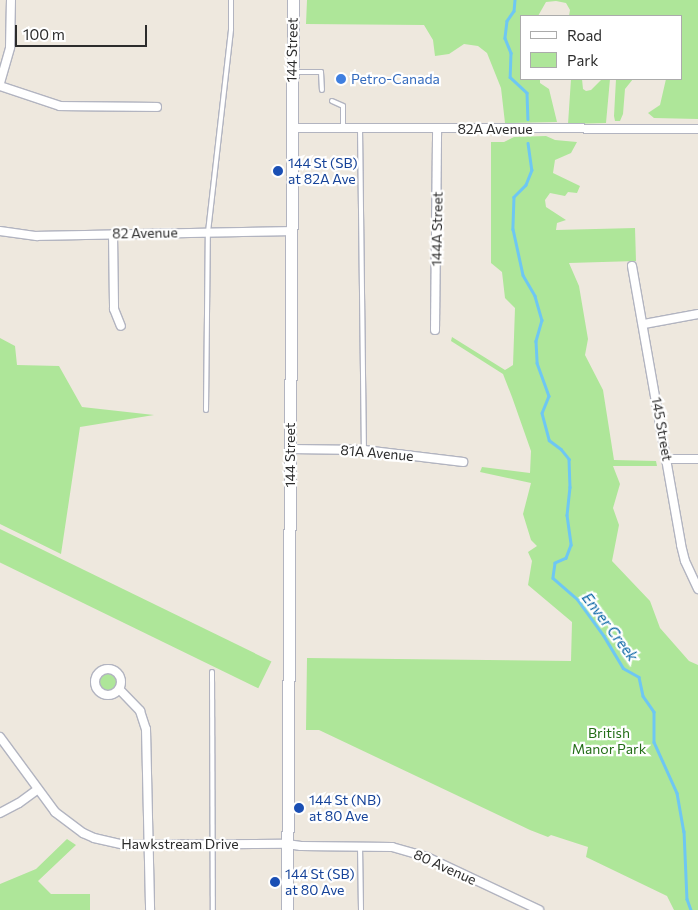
<!DOCTYPE html>
<style>
body{margin:0}
#map{position:relative;width:698px;height:910px;overflow:hidden;background:#eee8de;font-family:Commissioner,sans-serif}
div>[style]{position:absolute}
.green>*{inset:0;background:#aee699;transform-origin:0 0}
.round{border-radius:50%}
.stream>*{height:2.5px;margin:-1.25px;padding:0 1.25px;transform-origin:1.25px;border-radius:1.25px;background:#6ec7f3}
.roads{filter:drop-shadow(1px 0 #b2b4c0) drop-shadow(-1px 0 #b2b4c0) drop-shadow(0 1px #b2b4c0) drop-shadow(0 -1px #b2b4c0)}
.service>*{height:4px;margin:-2px;padding:0 2px;transform-origin:2px;border-radius:2px;background:#fff}
.minor>*{height:8px;margin:-4px;padding:0 4px;transform-origin:4px;border-radius:4px;background:#fff}
.minor>.ring{margin:-4px;padding:0;box-sizing:content-box;background:none;border:8px solid #fff;border-radius:50%}
.secondary>*{height:11px;margin:-5.5px;padding:0 5.5px;transform-origin:5.5px;border-radius:5.5px;background:#fff}
.dots>*{width:14px;height:14px;translate:-50% -50%;box-sizing:border-box;border:2px solid #fff;border-radius:50%}
span{translate:-50% -50%;white-space:nowrap;text-align:center;line-height:1.15;-webkit-text-stroke:4.5px #fff;paint-order:stroke}
.street-label{font-size:14px;color:#2c2c2c}
.shop-label{font-size:14px;color:#366cbe}
.left{translate:0 -50%;text-align:left}
.transit-label{font-size:14px;color:#164399}
.park-label{font-size:14px;color:#246e18}
.water-label{font-size:15px;color:#0864a4;font-style:italic}
.legend{position:absolute;left:520px;top:15px;width:162px;height:65px;box-sizing:border-box;background:#fff;border:1px solid #ababab;margin:0;padding:6px 9px;list-style:none;font-size:15px;color:#2c2c2c}
.legend li{display:flex;align-items:center;gap:10px;height:25px}
.legend b{width:25px;border:1px solid #ababab}
.scale{position:absolute;left:15px;top:25px;width:132px;height:22px;box-sizing:border-box;border:2px solid #2c2c2c;border-top:0;padding-left:6px;font-size:15px;line-height:18px;white-space:nowrap;color:#2c2c2c;-webkit-text-stroke:4px #fff;paint-order:stroke}
</style>
<div id="map">
<div class="green">
<div style="clip-path:polygon(307px 0,698px 0,698px 119px,654px 118px,648px 113px,660px 105px,666px 79px,682px 79px,682px 16px,569px 16px,570px 10px,566px 3px,556px 1px,546px 2px,538px 16px,522px 16px,522px 79px,540px 79px,540px 83px,549px 89px,557px 122px,505px 123px,501px 88px,487px 53px,478px 46px,464px 44px,449px 54px,435px 56px,433px 40px,424px 25px,306px 24px)"></div>
<div style="clip-path:polygon(571px 79px,582px 79px,583px 89px,586px 91px,591px 90px,602px 79px,610px 79px,606px 123px,568px 124px)"></div>
<div style="clip-path:polygon(616px 79px,633px 79px,625px 89px,623px 114px,620px 121px,615px 121px,614px 116px)"></div>
<div style="clip-path:polygon(546px 136px,555px 140px,577px 142px,571px 153px,555px 160px,553px 173px,580px 186px,577px 193px,568px 192px,565px 196px,550px 193px,545px 200px,546px 207px,566px 220px,557px 223px,556px 230px,635px 228px,636px 261px,569px 263px,579px 286px,588px 339px,585px 355px,603px 390px,614px 460px,656px 461px,657px 466px,613px 466px,620px 484px,613px 508px,619px 525px,612px 561px,650px 601px,660px 628px,689px 661px,698px 665px,698px 910px,674px 910px,667px 896px,586px 857px,588px 847px,551px 835px,548px 837px,530px 830px,319px 730px,306px 730px,307px 658px,571px 661px,572px 622px,528px 585px,532px 561px,528px 552px,537px 546px,531px 540px,523px 514px,531px 483px,480px 472px,482px 467px,530px 473px,531px 451px,512px 397px,503px 374px,451px 341px,452px 337px,505px 370px,513px 365px,515px 308px,505px 298px,502px 272px,491px 263px,491px 142px,504px 142px,514px 137px)"></div>
<div style="clip-path:polygon(0 338px,15px 346px,17px 365px,59px 366px,82px 407px,154px 415px,80px 427px,61px 554px,0 524px)"></div>
<div style="left:0;top:529px;width:302px;height:30px;rotate:26deg"></div>
<div class="round" style="left:99px;top:673px;width:18px;height:18px"></div>
<div style="clip-path:polygon(67px 839px,76px 845px,38px 881px,51px 894px,90px 894px,90px 910px,0 910px,0 884px,36px 869px)"></div>
</div>
<div class="stream">
<div style="left:515px;top:0;width:11px;rotate:95deg"></div>
<div style="left:514px;top:11px;width:12px;rotate:125deg"></div>
<div style="left:507px;top:21px;width:17px;rotate:97deg"></div>
<div style="left:505px;top:38px;width:16px;rotate:68deg"></div>
<div style="left:511px;top:53px;width:24px;rotate:92deg"></div>
<div style="left:510px;top:77px;width:23px;rotate:43deg"></div>
<div style="left:527px;top:93px;width:26px;rotate:88deg"></div>
<div style="left:528px;top:143px;width:27px;rotate:82deg"></div>
<div style="left:532px;top:170px;width:16px;rotate:112deg"></div>
<div style="left:526px;top:185px;width:17px;rotate:135deg"></div>
<div style="left:514px;top:197px;width:32px;rotate:92deg"></div>
<div style="left:513px;top:229px;width:47px;rotate:77.7deg"></div>
<div style="left:523px;top:275px;width:24px;rotate:60deg"></div>
<div style="left:535px;top:296px;width:25px;rotate:74deg"></div>
<div style="left:542px;top:320px;width:22px;rotate:106deg"></div>
<div style="left:536px;top:341px;width:22px;rotate:87deg"></div>
<div style="left:537px;top:363px;width:35px;rotate:70deg"></div>
<div style="left:549px;top:396px;width:18px;rotate:112deg"></div>
<div style="left:542px;top:413px;width:28px;rotate:75deg"></div>
<div style="left:549px;top:440px;width:15px;rotate:37deg"></div>
<div style="left:561px;top:449px;width:13px;rotate:51deg"></div>
<div style="left:569px;top:459px;width:28px;rotate:88deg"></div>
<div style="left:570px;top:487px;width:28px;rotate:96deg"></div>
<div style="left:567px;top:515px;width:30px;rotate:82deg"></div>
<div style="left:571px;top:545px;width:14px;rotate:111deg"></div>
<div style="left:566px;top:558px;width:12px;rotate:156deg"></div>
<div style="left:555px;top:563px;width:15px;rotate:98deg"></div>
<div style="left:553px;top:578px;width:33px;rotate:41deg"></div>
<div style="left:578px;top:600px;width:44px;rotate:54.2deg"></div>
<div style="left:604px;top:636px;width:37px;rotate:59deg"></div>
<div style="left:623px;top:668px;width:18px;rotate:29deg"></div>
<div style="left:639px;top:677px;width:19px;rotate:78deg"></div>
<div style="left:643px;top:696px;width:19px;rotate:55deg"></div>
<div style="left:654px;top:712px;width:30px;rotate:90deg"></div>
<div style="left:654px;top:742px;width:56px;rotate:65.7deg"></div>
<div style="left:677px;top:793px;width:39px;rotate:80deg"></div>
<div style="left:684px;top:831px;width:68px;rotate:87.5deg"></div>
<div style="left:687px;top:899px;width:12px;rotate:70deg"></div>
</div>
<div class="roads">
<div class="service">
<div style="left:293px;top:72px;width:28px"></div>
<div style="left:321px;top:72px;width:18px;rotate:87deg"></div>
<div style="left:332px;top:101px;width:12px;rotate:24deg"></div>
<div style="left:343px;top:106px;width:22px;rotate:90deg"></div>
<div style="left:360px;top:128px;width:322px;rotate:89.3deg"></div>
<div style="left:206px;top:410px;width:178px;rotate:-89.4deg"></div>
<div style="left:208px;top:232px;width:204px;rotate:-83.5deg"></div>
<div style="left:231px;top:29px;width:29px;rotate:-90deg"></div>
<div style="left:212px;top:672px;width:238px;rotate:89.8deg"></div>
<div style="left:360px;top:846px;width:64px;rotate:89.1deg"></div>
</div>
<div class="minor">
<div style="left:0;top:83px;width:37px;rotate:-74deg"></div>
<div style="left:10px;top:47px;width:47px;rotate:-88.8deg"></div>
<div style="left:0;top:86px;width:63px;rotate:18.4deg"></div>
<div style="left:60px;top:106px;width:97px;rotate:0.6deg"></div>
<div style="left:291px;top:128px;width:407px;rotate:0.1deg"></div>
<div style="left:0;top:231px;width:37px;rotate:8deg"></div>
<div style="left:37px;top:236px;width:254px;rotate:-1.1deg"></div>
<div style="left:113px;top:234px;width:75px;rotate:89.2deg"></div>
<div style="left:114px;top:309px;width:18px;rotate:68deg"></div>
<div style="left:632px;top:266px;width:283px;rotate:80deg"></div>
<div style="left:681px;top:545px;width:16px;rotate:76deg"></div>
<div style="left:685px;top:561px;width:31px;rotate:65deg"></div>
<div style="left:644px;top:324px;width:55px;rotate:-10.5deg"></div>
<div style="left:435px;top:330px;width:202px;rotate:-89.4deg"></div>
<div style="left:290px;top:449px;width:74px;rotate:0.8deg"></div>
<div style="left:364px;top:450px;width:100px;rotate:6.9deg"></div>
<div style="left:667px;top:459px;width:31px"></div>
<div class="ring" style="left:95px;top:669px;width:18px;height:18px"></div>
<div style="left:120px;top:690px;width:29px;rotate:46deg"></div>
<div style="left:140px;top:711px;width:19px;rotate:72deg"></div>
<div style="left:146px;top:729px;width:181px;rotate:88.7deg"></div>
<div style="left:0;top:737px;width:93px;rotate:53.7deg"></div>
<div style="left:55px;top:812px;width:35px;rotate:37deg"></div>
<div style="left:83px;top:833px;width:12px;rotate:24deg"></div>
<div style="left:94px;top:838px;width:31px;rotate:13deg"></div>
<div style="left:124px;top:845px;width:163px;rotate:-0.4deg"></div>
<div style="left:287px;top:844px;width:14px;rotate:8deg"></div>
<div style="left:301px;top:846px;width:91px;rotate:0.6deg"></div>
<div style="left:392px;top:847px;width:36px;rotate:16deg"></div>
<div style="left:427px;top:857px;width:124px;rotate:25.3deg"></div>
<div style="left:0;top:813px;width:21px;rotate:-28deg"></div>
<div style="left:19px;top:803px;width:22px;rotate:-36deg"></div>
</div>
<div class="secondary">
<div style="left:287px;top:910px;width:910px;rotate:-89.62deg"></div>
</div>
</div>
<div class="dots">
<div style="left:341px;top:79px;background:#3f7fe0"></div>
<div style="left:278px;top:171px;background:#1a4fb4"></div>
<div style="left:299px;top:808px;background:#1a4fb4"></div>
<div style="left:275px;top:882px;background:#1a4fb4"></div>
</div>
<div class="street-label">
<span style="left:292px;top:50px;rotate:-89deg">144 Street</span>
<span style="left:495px;top:129px">82A Avenue</span>
<span style="left:437px;top:229px;rotate:-89deg">144A Street</span>
<span style="left:145px;top:233px;rotate:-1deg">82 Avenue</span>
<span style="left:662px;top:429px;rotate:80deg">145 Street</span>
<span style="left:377px;top:453px;rotate:5deg">81A Avenue</span>
<span style="left:290px;top:455px;rotate:-90deg">144 Street</span>
<span style="left:180px;top:844px">Hawkstream Drive</span>
<span style="left:445px;top:867px;rotate:24deg">80 Avenue</span>
</div>
<div class="shop-label">
<span class="left" style="left:351px;top:79px">Petro-Canada</span>
</div>
<div class="transit-label">
<span class="left" style="left:288px;top:171px">144 St (SB)<br>at 82A Ave</span>
<span class="left" style="left:309px;top:808px">144 St (NB)<br>at 80 Ave</span>
<span class="left" style="left:285px;top:882px">144 St (SB)<br>at 80 Ave</span>
</div>
<div class="park-label">
<span style="left:609px;top:741px">British<br>Manor Park</span>
</div>
<div class="water-label">
<span style="left:610px;top:627px;rotate:53deg">Enver Creek</span>
</div>
<ul class="legend">
<li><b style="height:6px;background:#fff"></b>Road</li>
<li><b style="height:14px;background:#aee699"></b>Park</li>
</ul>
<div class="scale">100 m</div>
</div>
